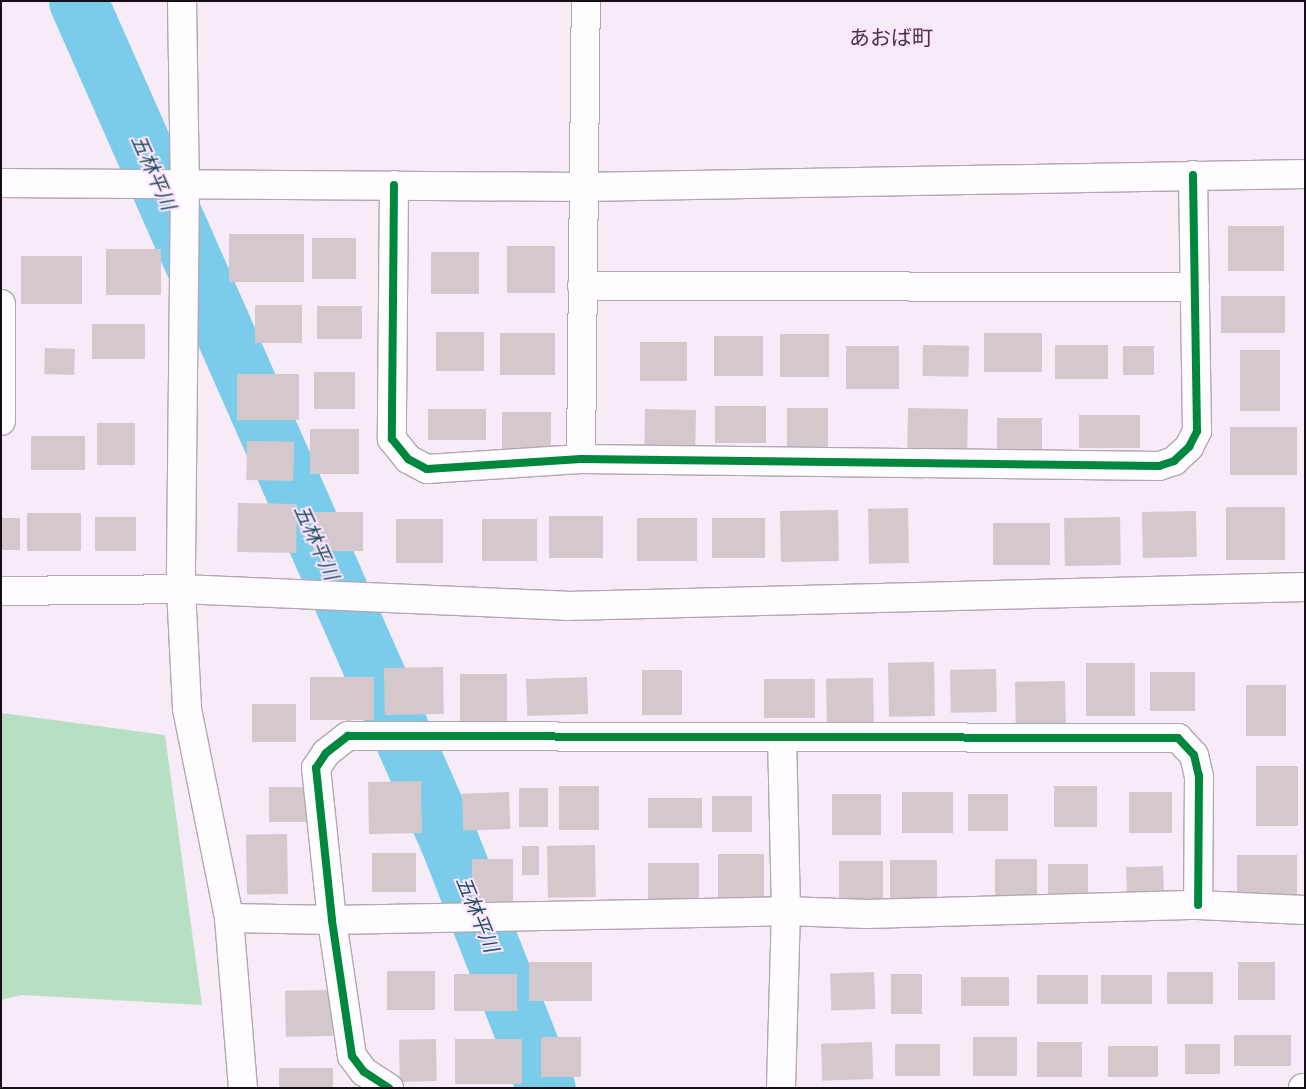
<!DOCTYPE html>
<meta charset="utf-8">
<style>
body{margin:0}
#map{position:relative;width:1306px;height:1089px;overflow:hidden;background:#f8ebf8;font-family:"Titillium Web","Noto Sans JP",sans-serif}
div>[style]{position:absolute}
.forest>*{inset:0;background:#b7dfc4}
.river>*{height:59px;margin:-29.5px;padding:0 29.5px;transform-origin:29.5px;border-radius:29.5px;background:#7accea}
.building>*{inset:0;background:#d5c8cc;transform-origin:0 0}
.roads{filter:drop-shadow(1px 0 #b1a7b0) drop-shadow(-1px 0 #b1a7b0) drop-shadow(0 1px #b1a7b0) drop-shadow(0 -1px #b1a7b0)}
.street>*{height:28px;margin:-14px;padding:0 14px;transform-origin:14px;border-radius:14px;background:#fefcfe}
.secondary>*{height:28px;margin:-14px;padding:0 14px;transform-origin:14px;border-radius:14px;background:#fefcfe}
.cycleway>*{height:8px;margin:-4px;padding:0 4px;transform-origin:4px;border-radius:4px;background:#00873e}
span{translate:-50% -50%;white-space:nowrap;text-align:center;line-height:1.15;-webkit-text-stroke:4px #fee5fd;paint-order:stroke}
.water-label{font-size:20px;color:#1c4e5f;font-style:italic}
.quarter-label{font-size:21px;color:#483447}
.frame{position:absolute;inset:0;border:2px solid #160e16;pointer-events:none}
</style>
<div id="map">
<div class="forest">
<div style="clip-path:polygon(1px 713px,165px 735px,202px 1005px,22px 995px,1px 1000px)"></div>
</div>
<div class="river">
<div style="left:78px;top:1px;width:918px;rotate:66.17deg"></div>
<div style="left:449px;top:841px;width:265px;rotate:68.6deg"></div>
</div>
<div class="building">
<div style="left:1228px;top:226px;width:56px;height:45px"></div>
<div style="left:229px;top:234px;width:75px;height:48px"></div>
<div style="left:312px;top:238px;width:44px;height:41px"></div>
<div style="left:507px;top:246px;width:48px;height:47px"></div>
<div style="left:106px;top:249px;width:55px;height:46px"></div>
<div style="left:431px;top:252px;width:48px;height:42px"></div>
<div style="left:21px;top:256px;width:61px;height:48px"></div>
<div style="left:1221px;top:296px;width:64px;height:37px"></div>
<div style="left:255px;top:305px;width:47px;height:38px"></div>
<div style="left:317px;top:306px;width:45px;height:33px"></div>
<div style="left:92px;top:324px;width:53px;height:35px"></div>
<div style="left:436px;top:332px;width:48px;height:39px"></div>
<div style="left:500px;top:333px;width:55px;height:42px"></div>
<div style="left:984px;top:333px;width:58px;height:39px"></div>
<div style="left:780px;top:334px;width:49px;height:43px"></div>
<div style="left:714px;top:336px;width:49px;height:40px"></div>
<div style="left:640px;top:342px;width:47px;height:39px"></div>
<div style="left:923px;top:345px;width:46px;height:31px;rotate:1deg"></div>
<div style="left:1055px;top:345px;width:53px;height:34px"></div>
<div style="left:846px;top:346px;width:53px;height:43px"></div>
<div style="left:1123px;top:346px;width:31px;height:29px"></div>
<div style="left:45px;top:348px;width:30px;height:26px;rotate:2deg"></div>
<div style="left:1240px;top:350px;width:40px;height:61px"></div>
<div style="left:314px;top:372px;width:41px;height:37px"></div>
<div style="left:237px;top:374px;width:62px;height:46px"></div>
<div style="left:715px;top:406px;width:51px;height:37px"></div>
<div style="left:787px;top:408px;width:41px;height:42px"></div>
<div style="left:908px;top:408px;width:60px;height:46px;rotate:1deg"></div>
<div style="left:428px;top:409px;width:58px;height:31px"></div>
<div style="left:645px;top:409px;width:51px;height:41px;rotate:1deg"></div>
<div style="left:502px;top:412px;width:49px;height:37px"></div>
<div style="left:1079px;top:415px;width:61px;height:33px"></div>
<div style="left:997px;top:418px;width:45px;height:33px"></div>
<div style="left:97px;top:423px;width:38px;height:42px"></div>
<div style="left:1230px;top:427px;width:67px;height:48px"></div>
<div style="left:310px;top:429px;width:49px;height:45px"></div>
<div style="left:31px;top:436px;width:54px;height:34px"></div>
<div style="left:247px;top:441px;width:47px;height:39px;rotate:1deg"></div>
<div style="left:238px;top:503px;width:59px;height:49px;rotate:1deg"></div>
<div style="left:1226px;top:507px;width:59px;height:53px"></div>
<div style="left:908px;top:508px;width:55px;height:40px;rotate:89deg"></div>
<div style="left:838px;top:510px;width:51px;height:58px;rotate:89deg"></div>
<div style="left:1196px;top:511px;width:46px;height:54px;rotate:89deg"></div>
<div style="left:313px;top:512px;width:50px;height:39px"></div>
<div style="left:27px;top:513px;width:54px;height:38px"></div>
<div style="left:549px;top:516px;width:54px;height:42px"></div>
<div style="left:95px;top:517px;width:41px;height:34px"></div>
<div style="left:1120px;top:517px;width:48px;height:56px;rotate:89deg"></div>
<div style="left:1px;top:518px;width:19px;height:32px"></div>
<div style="left:637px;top:518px;width:60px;height:43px"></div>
<div style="left:712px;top:518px;width:53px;height:40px"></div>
<div style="left:443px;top:519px;width:44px;height:47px;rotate:90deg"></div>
<div style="left:482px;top:519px;width:55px;height:42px"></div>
<div style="left:1050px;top:523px;width:42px;height:57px;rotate:90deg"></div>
<div style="left:934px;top:662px;width:54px;height:46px;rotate:89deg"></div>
<div style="left:1086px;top:663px;width:49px;height:53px"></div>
<div style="left:443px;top:667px;width:47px;height:59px;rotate:89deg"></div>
<div style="left:996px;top:669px;width:43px;height:46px;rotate:89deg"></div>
<div style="left:642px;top:670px;width:40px;height:45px"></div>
<div style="left:1150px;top:672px;width:45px;height:39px"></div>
<div style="left:460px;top:674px;width:47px;height:52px"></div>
<div style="left:310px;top:677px;width:64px;height:43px"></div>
<div style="left:587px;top:677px;width:37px;height:61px;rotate:88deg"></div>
<div style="left:873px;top:678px;width:44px;height:47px;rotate:89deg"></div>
<div style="left:815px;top:679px;width:39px;height:51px;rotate:90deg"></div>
<div style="left:1065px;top:681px;width:42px;height:50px;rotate:89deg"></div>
<div style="left:1246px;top:685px;width:40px;height:51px"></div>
<div style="left:252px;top:704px;width:44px;height:38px"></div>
<div style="left:1256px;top:766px;width:42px;height:60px"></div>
<div style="left:421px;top:781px;width:52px;height:53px;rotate:89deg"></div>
<div style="left:559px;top:786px;width:40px;height:44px"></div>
<div style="left:1097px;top:786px;width:41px;height:43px;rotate:90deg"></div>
<div style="left:315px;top:787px;width:35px;height:46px;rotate:90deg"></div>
<div style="left:519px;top:788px;width:29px;height:39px"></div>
<div style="left:509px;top:792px;width:37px;height:47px;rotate:88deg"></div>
<div style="left:902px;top:792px;width:51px;height:41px"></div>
<div style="left:1172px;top:792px;width:41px;height:43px;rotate:90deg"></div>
<div style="left:832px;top:794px;width:49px;height:41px"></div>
<div style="left:968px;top:794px;width:40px;height:37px"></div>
<div style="left:712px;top:796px;width:40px;height:36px"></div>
<div style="left:648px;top:798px;width:54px;height:30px"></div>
<div style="left:287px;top:834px;width:60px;height:41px;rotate:89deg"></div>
<div style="left:595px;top:845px;width:52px;height:48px;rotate:89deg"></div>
<div style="left:522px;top:846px;width:17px;height:29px"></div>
<div style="left:372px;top:853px;width:44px;height:39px"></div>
<div style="left:718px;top:854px;width:46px;height:45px"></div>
<div style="left:1237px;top:855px;width:60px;height:43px"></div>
<div style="left:513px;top:859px;width:43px;height:41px;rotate:90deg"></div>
<div style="left:1037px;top:859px;width:36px;height:42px;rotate:90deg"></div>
<div style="left:890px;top:860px;width:47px;height:39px"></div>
<div style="left:883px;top:861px;width:43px;height:44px;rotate:90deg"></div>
<div style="left:648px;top:863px;width:51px;height:41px"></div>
<div style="left:1048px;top:864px;width:40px;height:35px"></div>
<div style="left:1163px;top:866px;width:37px;height:37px;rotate:88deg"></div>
<div style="left:592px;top:962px;width:39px;height:63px;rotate:90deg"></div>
<div style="left:1275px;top:962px;width:38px;height:37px;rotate:90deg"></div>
<div style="left:387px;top:971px;width:48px;height:39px"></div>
<div style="left:874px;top:972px;width:37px;height:44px;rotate:88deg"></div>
<div style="left:1167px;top:972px;width:46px;height:32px"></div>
<div style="left:517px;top:974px;width:37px;height:63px;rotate:90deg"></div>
<div style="left:891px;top:974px;width:31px;height:40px"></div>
<div style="left:1088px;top:975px;width:29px;height:51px;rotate:90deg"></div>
<div style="left:1101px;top:975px;width:51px;height:29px"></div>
<div style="left:1009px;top:977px;width:29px;height:48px;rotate:90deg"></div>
<div style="left:332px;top:990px;width:46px;height:47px;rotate:89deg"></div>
<div style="left:1234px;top:1035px;width:57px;height:31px"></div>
<div style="left:581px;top:1037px;width:40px;height:40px;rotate:90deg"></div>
<div style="left:1017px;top:1037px;width:39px;height:44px;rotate:90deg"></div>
<div style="left:436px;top:1039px;width:42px;height:37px;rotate:89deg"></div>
<div style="left:455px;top:1039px;width:67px;height:45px"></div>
<div style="left:872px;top:1042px;width:37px;height:51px;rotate:88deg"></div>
<div style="left:1082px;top:1042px;width:35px;height:45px;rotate:90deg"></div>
<div style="left:895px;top:1044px;width:45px;height:32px"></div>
<div style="left:1185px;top:1044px;width:35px;height:30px"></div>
<div style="left:1108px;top:1046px;width:50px;height:31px"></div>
<div style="left:333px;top:1068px;width:20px;height:54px;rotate:90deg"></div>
</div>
<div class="roads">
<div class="street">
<div style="left:1px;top:183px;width:582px;rotate:0.39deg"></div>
<div style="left:583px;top:187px;width:722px;rotate:-1.03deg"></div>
<div style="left:394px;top:185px;width:254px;rotate:90.5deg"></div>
<div style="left:392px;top:439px;width:26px;rotate:51deg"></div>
<div style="left:408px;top:459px;width:21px;rotate:28deg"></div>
<div style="left:427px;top:469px;width:154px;rotate:-3.7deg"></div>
<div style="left:581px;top:459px;width:578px;rotate:0.69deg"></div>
<div style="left:1159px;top:466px;width:16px;rotate:-18deg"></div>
<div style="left:1174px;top:461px;width:21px;rotate:-43deg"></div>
<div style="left:1189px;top:447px;width:18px;rotate:-63deg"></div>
<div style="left:1197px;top:431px;width:256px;rotate:-90.9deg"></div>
<div style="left:582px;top:286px;width:613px;rotate:0.09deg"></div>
<div style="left:1px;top:304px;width:117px;rotate:90deg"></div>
<div style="left:581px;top:459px;width:458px;rotate:-89.4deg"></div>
<div style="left:1px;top:591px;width:180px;rotate:-0.6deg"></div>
<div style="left:181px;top:589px;width:120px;rotate:87.1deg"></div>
<div style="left:187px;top:709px;width:213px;rotate:78.6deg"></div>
<div style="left:229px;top:918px;width:171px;rotate:85.3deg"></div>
<div style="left:229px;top:918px;width:103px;rotate:1.1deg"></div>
<div style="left:332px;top:920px;width:454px;rotate:-1.1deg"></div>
<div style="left:786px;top:911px;width:81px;rotate:2.1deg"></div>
<div style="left:867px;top:914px;width:331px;rotate:-1.6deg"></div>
<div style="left:1198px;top:905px;width:107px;rotate:2.7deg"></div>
<div style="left:389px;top:1088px;width:30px;rotate:-147deg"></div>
<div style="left:364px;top:1072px;width:20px;rotate:-127deg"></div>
<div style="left:352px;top:1056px;width:137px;rotate:-98.4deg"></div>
<div style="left:332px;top:920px;width:153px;rotate:-96deg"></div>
<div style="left:316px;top:768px;width:18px;rotate:-56deg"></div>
<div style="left:326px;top:753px;width:28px;rotate:-38deg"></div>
<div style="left:348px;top:736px;width:830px;rotate:0.14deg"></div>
<div style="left:1178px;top:738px;width:23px;rotate:47deg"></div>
<div style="left:1194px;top:755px;width:22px;rotate:77deg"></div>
<div style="left:1199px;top:776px;width:129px;rotate:90.4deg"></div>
<div style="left:781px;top:1088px;width:177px;rotate:-88.4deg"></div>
<div style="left:786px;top:911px;width:172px;rotate:-91.3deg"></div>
<div style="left:1303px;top:1088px;width:2px"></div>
</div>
<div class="secondary">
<div style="left:182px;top:1px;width:183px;rotate:89.1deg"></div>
<div style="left:185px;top:184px;width:405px;rotate:90.6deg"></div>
<div style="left:181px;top:589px;width:386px;rotate:2.5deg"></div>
<div style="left:567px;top:606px;width:738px;rotate:-1.47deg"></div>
</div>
</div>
<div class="cycleway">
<div style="left:394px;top:185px;width:254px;rotate:90.5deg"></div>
<div style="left:392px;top:439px;width:26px;rotate:51deg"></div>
<div style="left:408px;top:459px;width:21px;rotate:28deg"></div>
<div style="left:427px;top:469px;width:154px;rotate:-3.7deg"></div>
<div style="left:581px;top:459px;width:578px;rotate:0.69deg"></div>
<div style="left:1159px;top:466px;width:16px;rotate:-18deg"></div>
<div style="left:1174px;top:461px;width:21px;rotate:-43deg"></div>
<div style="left:1189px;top:447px;width:18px;rotate:-63deg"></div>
<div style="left:1197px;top:431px;width:256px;rotate:-90.9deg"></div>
<div style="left:389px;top:1088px;width:30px;rotate:-147deg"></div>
<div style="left:364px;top:1072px;width:20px;rotate:-127deg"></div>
<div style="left:352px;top:1056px;width:137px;rotate:-98.4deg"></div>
<div style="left:332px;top:920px;width:153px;rotate:-96deg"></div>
<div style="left:316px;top:768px;width:18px;rotate:-56deg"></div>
<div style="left:326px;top:753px;width:28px;rotate:-38deg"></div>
<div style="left:348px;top:736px;width:830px;rotate:0.14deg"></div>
<div style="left:1178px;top:738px;width:23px;rotate:47deg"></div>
<div style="left:1194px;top:755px;width:22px;rotate:77deg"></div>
<div style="left:1199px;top:776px;width:129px;rotate:90.4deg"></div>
</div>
<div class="water-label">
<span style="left:154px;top:172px;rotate:66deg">五林平川</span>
<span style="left:317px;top:542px;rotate:66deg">五林平川</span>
<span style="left:478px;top:914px;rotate:68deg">五林平川</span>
</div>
<div class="quarter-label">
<span style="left:891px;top:37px">あおば町</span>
</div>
<div class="frame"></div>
</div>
